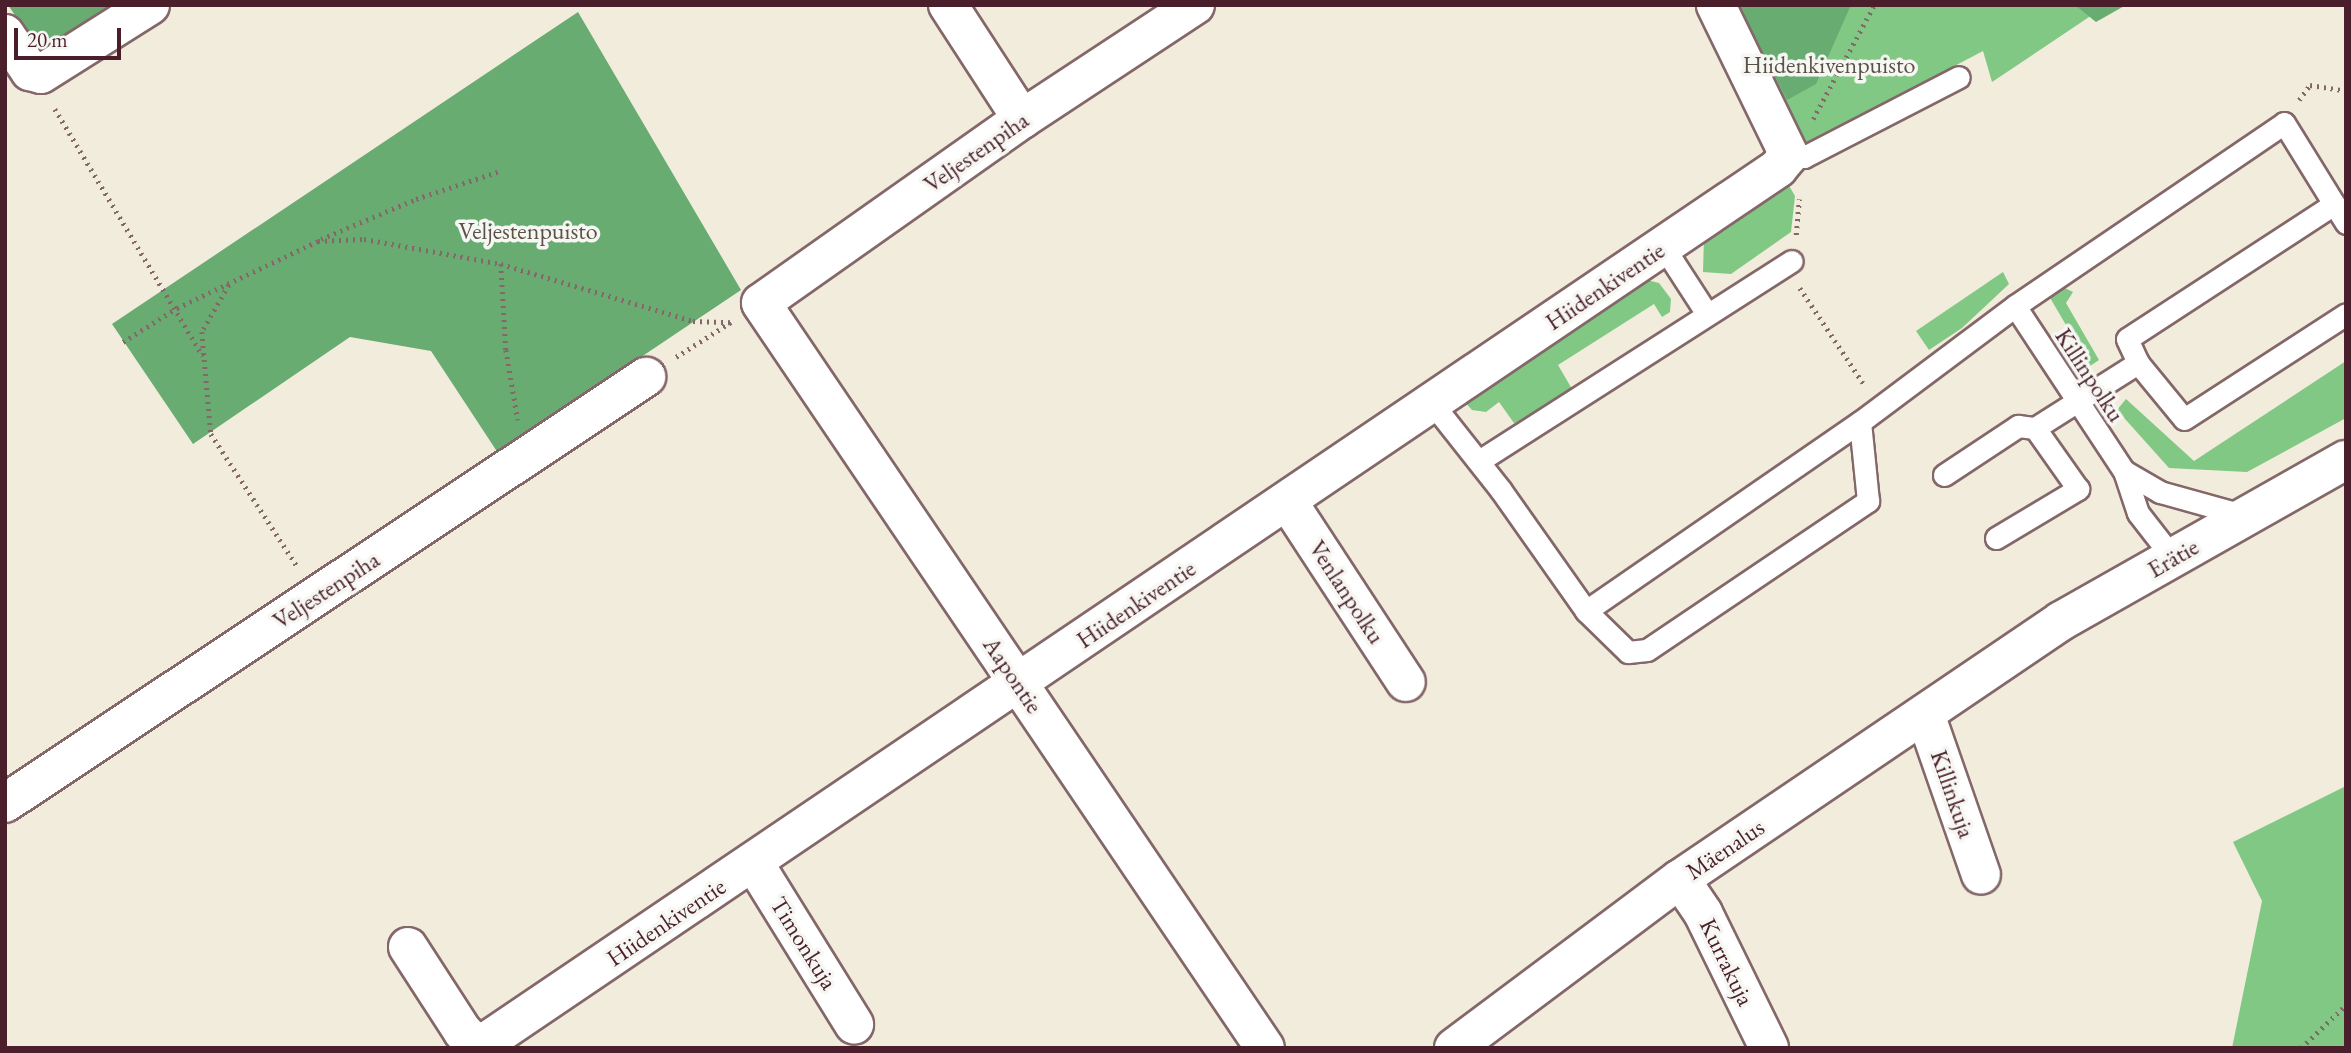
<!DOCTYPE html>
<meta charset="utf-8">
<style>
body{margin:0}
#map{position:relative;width:2351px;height:1053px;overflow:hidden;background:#f1ecdb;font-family:"EB Garamond",serif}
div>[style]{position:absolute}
.green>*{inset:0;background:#80c884}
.forest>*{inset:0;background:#68ac72}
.path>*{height:4.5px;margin-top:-2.25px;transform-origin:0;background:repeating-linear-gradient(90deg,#846769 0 2px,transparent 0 7px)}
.roads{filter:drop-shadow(2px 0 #846769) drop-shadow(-2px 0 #846769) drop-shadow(0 2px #846769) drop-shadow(0 -2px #846769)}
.service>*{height:21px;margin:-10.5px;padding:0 10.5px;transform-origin:10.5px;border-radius:10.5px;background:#fff}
.minor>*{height:38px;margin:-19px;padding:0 19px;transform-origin:19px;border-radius:19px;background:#fff}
span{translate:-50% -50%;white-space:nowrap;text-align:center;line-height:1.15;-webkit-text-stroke:7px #f6f6f2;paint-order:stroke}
.park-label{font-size:24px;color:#5a5246}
.street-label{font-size:24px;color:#4a1f2b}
.frame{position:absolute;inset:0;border:7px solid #4a1f2b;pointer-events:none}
.scale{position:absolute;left:14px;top:28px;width:107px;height:32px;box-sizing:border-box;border:4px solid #4a1f2b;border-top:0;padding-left:9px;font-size:21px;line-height:24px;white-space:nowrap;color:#4a1f2b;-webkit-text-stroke:5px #f6f6f2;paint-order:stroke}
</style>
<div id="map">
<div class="green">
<div style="clip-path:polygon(1737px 5px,2107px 5px,1992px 82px,1983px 51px,1799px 148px)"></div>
<div style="clip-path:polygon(1785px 179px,1795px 196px,1791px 232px,1731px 274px,1703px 272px,1704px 236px)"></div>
<div style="clip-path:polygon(2003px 272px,2009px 284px,1962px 328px,1929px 350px,1916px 331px)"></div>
<div style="clip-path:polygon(1643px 279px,1659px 283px,1671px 299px,1670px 312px,1662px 317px,1654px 304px,1558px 365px,1572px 389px,1536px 415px,1514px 423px,1499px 402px,1486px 412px,1472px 410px,1461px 398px)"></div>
<div style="clip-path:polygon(2063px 287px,2073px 292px,2066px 303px,2099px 360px,2090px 366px,2049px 296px)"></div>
<div style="clip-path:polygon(2346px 361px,2346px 418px,2247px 472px,2169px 468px,2117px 410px,2126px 399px,2194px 461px)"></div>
<div style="clip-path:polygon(2346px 786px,2346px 1048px,2232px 1048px,2262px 901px,2233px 842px)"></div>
</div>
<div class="forest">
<div style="clip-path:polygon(8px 5px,121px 5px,68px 42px,28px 34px)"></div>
<div style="clip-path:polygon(1739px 5px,1851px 5px,1816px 84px,1787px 100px)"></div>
<div style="clip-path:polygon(2075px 5px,2126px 5px,2096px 22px)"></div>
<div style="clip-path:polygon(578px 12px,741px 290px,498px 453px,431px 351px,350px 337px,193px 444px,112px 324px)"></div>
</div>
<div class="path">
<div style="left:2299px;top:100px;width:19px;rotate:-54deg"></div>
<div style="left:2310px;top:85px;width:36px;rotate:9deg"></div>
<div style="left:55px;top:109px;width:288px;rotate:59.1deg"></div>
<div style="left:1813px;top:119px;width:129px;rotate:-61.8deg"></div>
<div style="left:1796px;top:235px;width:36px;rotate:-85deg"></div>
<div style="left:321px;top:239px;width:103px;rotate:-22.8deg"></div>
<div style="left:416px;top:199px;width:89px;rotate:-18.4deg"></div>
<div style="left:501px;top:264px;width:86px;rotate:86.7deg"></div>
<div style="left:506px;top:350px;width:71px;rotate:80.3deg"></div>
<div style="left:229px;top:285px;width:54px;rotate:119.9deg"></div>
<div style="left:202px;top:332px;width:102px;rotate:85deg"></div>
<div style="left:211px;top:434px;width:158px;rotate:56.9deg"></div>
<div style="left:1800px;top:288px;width:118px;rotate:56.4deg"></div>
<div style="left:123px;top:342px;width:64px;rotate:-32.2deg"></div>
<div style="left:177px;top:308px;width:156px;rotate:-25.4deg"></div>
<div style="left:318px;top:241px;width:46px;rotate:-2.5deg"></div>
<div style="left:364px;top:239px;width:139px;rotate:10.3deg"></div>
<div style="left:501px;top:264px;width:200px;rotate:16.5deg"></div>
<div style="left:693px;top:321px;width:37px;rotate:2deg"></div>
<div style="left:676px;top:357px;width:65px;rotate:-32.5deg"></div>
<div style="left:2301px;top:1048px;width:62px;rotate:-43.7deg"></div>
</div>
<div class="roads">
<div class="service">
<div style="left:1789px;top:155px;width:15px;rotate:8deg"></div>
<div style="left:1804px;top:157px;width:174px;rotate:-27.3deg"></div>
<div style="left:2346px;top:223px;width:22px;rotate:-122deg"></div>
<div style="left:2334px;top:204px;width:247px;rotate:146.9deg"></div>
<div style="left:2127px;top:339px;width:26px;rotate:65deg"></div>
<div style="left:2138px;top:363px;width:72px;rotate:50.6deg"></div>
<div style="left:2184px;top:419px;width:193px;rotate:-32.9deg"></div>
<div style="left:1663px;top:246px;width:81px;rotate:57.1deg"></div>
<div style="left:2015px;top:306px;width:198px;rotate:56.6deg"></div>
<div style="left:2124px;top:471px;width:44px;rotate:71.6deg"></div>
<div style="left:2138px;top:513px;width:57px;rotate:52.1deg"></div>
<div style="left:1432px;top:403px;width:110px;rotate:51.7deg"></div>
<div style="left:1500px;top:489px;width:149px;rotate:54.8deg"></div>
<div style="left:1586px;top:611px;width:59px;rotate:44.3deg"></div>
<div style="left:1628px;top:652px;width:19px;rotate:-6deg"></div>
<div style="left:1647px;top:650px;width:267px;rotate:-34deg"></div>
<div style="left:1868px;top:501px;width:79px;rotate:-95.8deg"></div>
<div style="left:1479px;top:461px;width:371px;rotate:-32.6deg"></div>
<div style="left:2124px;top:471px;width:42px;rotate:30.3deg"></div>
<div style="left:2160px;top:492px;width:89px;rotate:15.6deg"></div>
<div style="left:1944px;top:475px;width:89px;rotate:-33.5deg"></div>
<div style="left:2018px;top:426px;width:17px;rotate:7deg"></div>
<div style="left:1996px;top:538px;width:96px;rotate:-30.9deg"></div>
<div style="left:2078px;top:489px;width:75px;rotate:-125.2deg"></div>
<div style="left:2035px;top:428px;width:122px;rotate:-32.3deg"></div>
<div style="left:1586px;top:611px;width:333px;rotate:-34.6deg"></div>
<div style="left:1860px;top:422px;width:194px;rotate:-36.8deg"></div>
<div style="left:2015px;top:306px;width:325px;rotate:-34.2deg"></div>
<div style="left:2284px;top:123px;width:95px;rotate:58.3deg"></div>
</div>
<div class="minor">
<div style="left:948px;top:5px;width:136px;rotate:57deg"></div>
<div style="left:1195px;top:5px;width:207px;rotate:146.6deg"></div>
<div style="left:1022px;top:119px;width:319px;rotate:144.8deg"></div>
<div style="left:761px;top:303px;width:899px;rotate:55.92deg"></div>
<div style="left:5px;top:34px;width:45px;rotate:56deg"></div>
<div style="left:30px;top:71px;width:11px;rotate:15deg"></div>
<div style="left:41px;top:74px;width:129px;rotate:-32.3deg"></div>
<div style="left:1288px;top:502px;width:215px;rotate:56.8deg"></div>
<div style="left:1925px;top:714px;width:170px;rotate:70.8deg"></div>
<div style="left:5px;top:803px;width:770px;rotate:-33.61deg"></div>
<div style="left:754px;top:863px;width:190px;rotate:58.2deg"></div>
<div style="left:1680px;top:879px;width:41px;rotate:55.9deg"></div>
<div style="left:1703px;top:913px;width:150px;rotate:63.9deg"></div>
<div style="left:408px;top:947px;width:101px;rotate:57.1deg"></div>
<div style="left:463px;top:1032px;width:23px;rotate:43deg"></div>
<div style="left:477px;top:1048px;width:1571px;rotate:-34.07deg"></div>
<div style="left:1778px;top:168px;width:17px;rotate:-50deg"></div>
<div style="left:1789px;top:155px;width:167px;rotate:-116deg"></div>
<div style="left:1454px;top:1048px;width:282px;rotate:-36.8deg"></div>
<div style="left:1680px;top:879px;width:460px;rotate:-34.1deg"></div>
<div style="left:2061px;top:621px;width:327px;rotate:-29.5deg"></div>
</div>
</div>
<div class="park-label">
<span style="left:1829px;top:65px">Hiidenkivenpuisto</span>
<span style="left:528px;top:231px">Veljestenpuisto</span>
</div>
<div class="street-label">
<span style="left:976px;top:152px;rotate:-35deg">Veljestenpiha</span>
<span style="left:1605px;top:286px;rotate:-34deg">Hiidenkiventie</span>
<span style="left:2090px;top:375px;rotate:57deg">Killinpolku</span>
<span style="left:2173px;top:558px;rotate:-30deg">Erätie</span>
<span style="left:326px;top:590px;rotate:-33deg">Veljestenpiha</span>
<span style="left:1347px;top:592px;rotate:57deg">Venlanpolku</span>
<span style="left:1136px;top:604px;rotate:-34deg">Hiidenkiventie</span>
<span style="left:1013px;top:675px;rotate:56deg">Aapontie</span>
<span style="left:1953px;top:794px;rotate:71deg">Killinkuja</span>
<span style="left:1725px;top:849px;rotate:-34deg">Mäenalus</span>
<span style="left:666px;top:922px;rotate:-34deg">Hiidenkiventie</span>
<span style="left:804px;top:943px;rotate:58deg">Timonkuja</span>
<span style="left:1727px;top:962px;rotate:64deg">Kurrakuja</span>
</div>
<div class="frame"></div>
<div class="scale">20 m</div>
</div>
